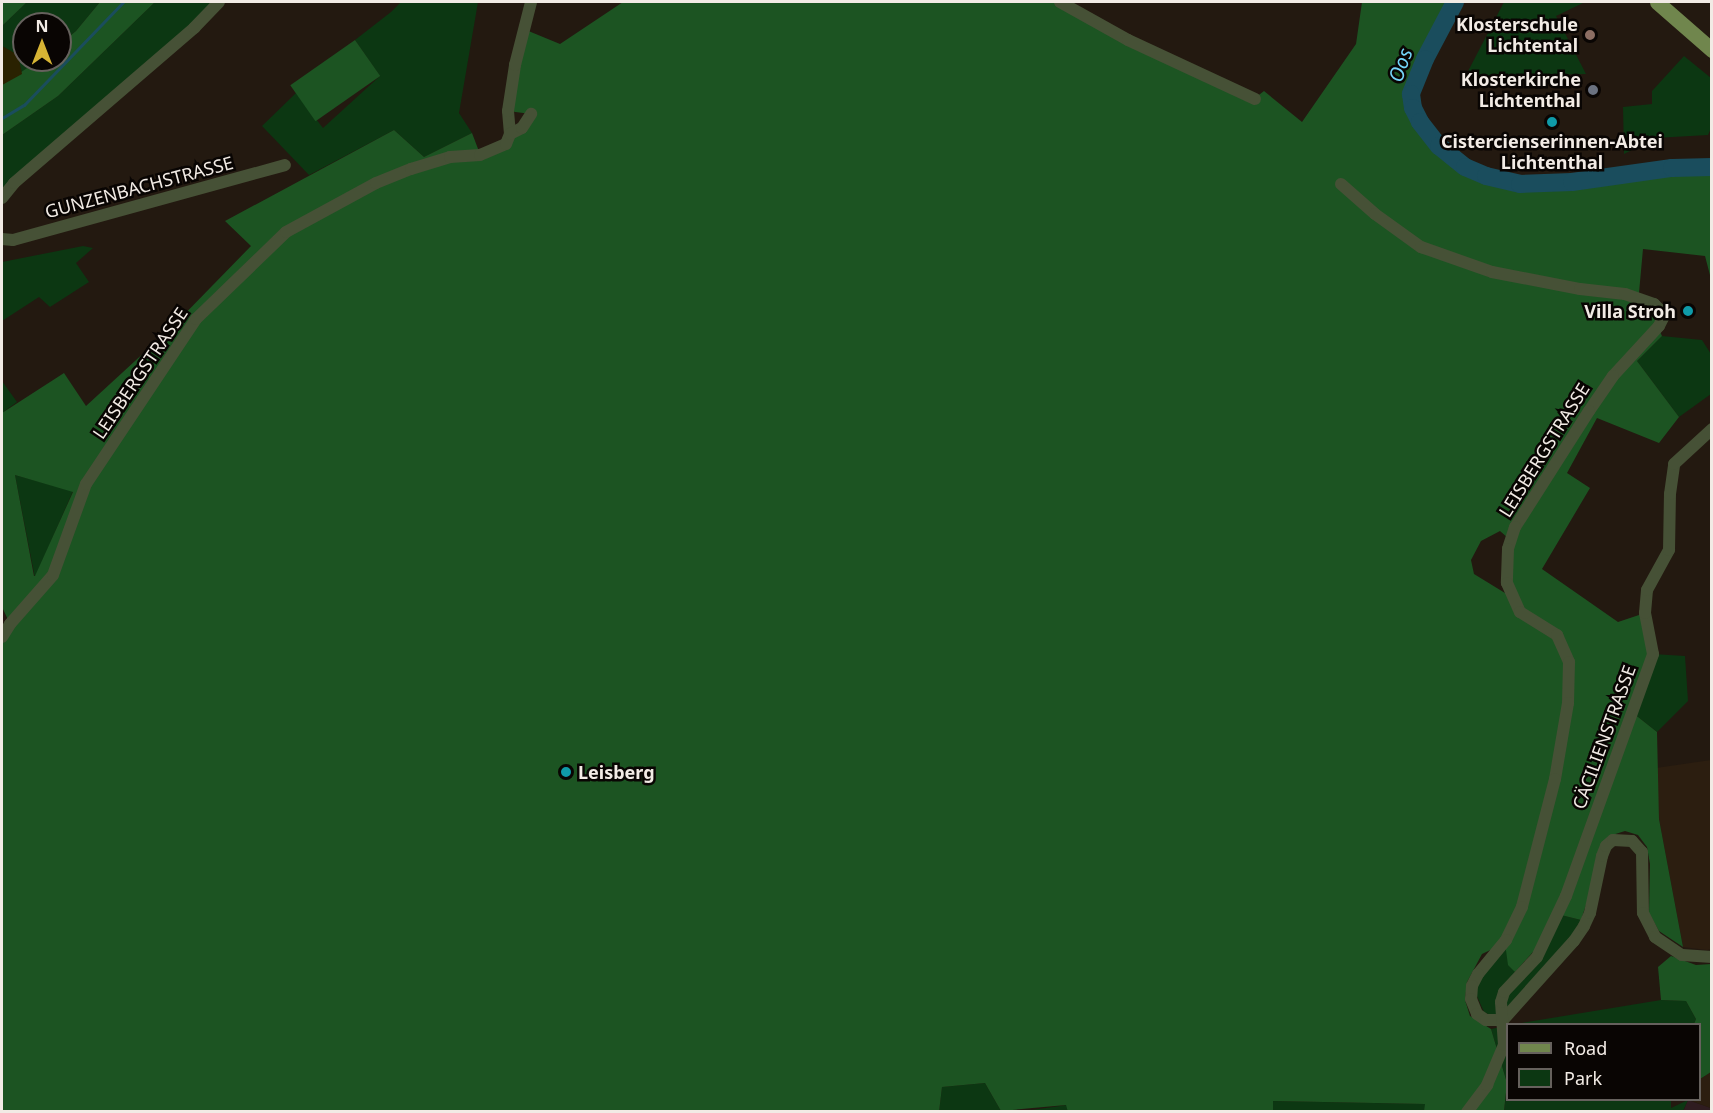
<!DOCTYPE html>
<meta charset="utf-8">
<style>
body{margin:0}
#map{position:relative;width:1713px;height:1113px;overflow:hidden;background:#231910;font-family:"Noto Sans",sans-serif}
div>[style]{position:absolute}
.commercial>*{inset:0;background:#2f1c20}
.built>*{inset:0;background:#2c1e10}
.green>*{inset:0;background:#0c3712}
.forest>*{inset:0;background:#1c5422;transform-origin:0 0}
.sand>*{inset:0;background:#2a2201}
.stream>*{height:3px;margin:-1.5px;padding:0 1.5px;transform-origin:1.5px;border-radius:1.5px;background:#1a4d5d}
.river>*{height:18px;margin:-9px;padding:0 9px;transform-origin:9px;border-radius:9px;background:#1a4d5d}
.minor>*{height:12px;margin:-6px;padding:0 6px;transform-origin:6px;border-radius:6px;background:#465136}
.major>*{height:15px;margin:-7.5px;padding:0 7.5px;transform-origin:7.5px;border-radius:7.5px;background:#70864d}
.dots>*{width:16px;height:16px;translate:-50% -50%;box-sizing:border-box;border:3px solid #090503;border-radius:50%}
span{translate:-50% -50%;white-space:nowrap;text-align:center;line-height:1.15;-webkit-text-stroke:5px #090503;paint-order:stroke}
.poi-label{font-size:18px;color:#f2ebe5;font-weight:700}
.right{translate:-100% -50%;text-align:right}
.left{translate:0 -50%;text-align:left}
.street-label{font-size:18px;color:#f2ebe5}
.water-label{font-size:20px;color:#74d5f8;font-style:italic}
.frame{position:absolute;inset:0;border:3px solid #f2ebe5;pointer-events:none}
.legend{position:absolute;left:1506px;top:1023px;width:195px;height:78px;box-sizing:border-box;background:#090503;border:2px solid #66615d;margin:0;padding:8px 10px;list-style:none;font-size:18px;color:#f2ebe5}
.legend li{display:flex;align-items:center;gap:12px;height:30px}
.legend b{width:30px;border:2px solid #66615d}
.north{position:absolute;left:12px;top:12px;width:60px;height:60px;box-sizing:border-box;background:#090503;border:2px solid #66615d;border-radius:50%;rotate:0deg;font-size:16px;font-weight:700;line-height:24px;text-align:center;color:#f2ebe5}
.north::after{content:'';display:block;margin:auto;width:21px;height:27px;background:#d7b434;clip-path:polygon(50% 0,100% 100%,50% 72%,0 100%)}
</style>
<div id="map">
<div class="commercial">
<div style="clip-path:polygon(1688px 1100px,1711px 1108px,1711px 1111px,1683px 1112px)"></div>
</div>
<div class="built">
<div style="clip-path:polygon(1711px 760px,1711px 949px,1707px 950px,1683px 947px,1659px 819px,1656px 768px)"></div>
<div style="clip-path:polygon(1711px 1072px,1711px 1108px,1689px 1100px,1700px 1100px,1700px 1079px)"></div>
</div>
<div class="green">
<div style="clip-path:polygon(27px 2px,100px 2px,76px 31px,60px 44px,60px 24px,24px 24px,24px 60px,39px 60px,22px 74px,17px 55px,2px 46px,2px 26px)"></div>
<div style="clip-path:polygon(155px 2px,218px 2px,2px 198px,2px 135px,58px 96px)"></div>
<div style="clip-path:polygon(401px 2px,478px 2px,459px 113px,472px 133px,424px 157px,394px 130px,309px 175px,262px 126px,296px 93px,323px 128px,380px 76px,355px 40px,391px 12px)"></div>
<div style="clip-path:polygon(1504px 2px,1585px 2px,1556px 16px,1586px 74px,1465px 77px)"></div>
<div style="clip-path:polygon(1684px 56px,1711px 78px,1711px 128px,1708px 135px,1655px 138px,1624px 154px,1623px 107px,1652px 104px,1652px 91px)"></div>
<div style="clip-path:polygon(83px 246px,93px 248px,76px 263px,89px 282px,50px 307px,39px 297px,2px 321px,2px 262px)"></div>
<div style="clip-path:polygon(1662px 336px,1702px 340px,1711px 354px,1711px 394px,1679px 417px,1637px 361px)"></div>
<div style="clip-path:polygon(2px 381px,17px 402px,2px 413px)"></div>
<div style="clip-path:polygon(15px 475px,73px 491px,35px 578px)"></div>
<div style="clip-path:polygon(1653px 654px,1685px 656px,1688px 701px,1657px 732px,1633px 713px)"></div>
<div style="clip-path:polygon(1561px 915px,1581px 920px,1567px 943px,1506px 1009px,1507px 996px)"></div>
<div style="clip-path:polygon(1505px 943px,1515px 972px,1497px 1015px,1492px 1016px,1484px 1012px,1476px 994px,1480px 977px)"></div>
<div style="clip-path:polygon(1661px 1000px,1686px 1001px,1696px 1019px,1694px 1024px,1515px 1024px)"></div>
<div style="clip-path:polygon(1507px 1026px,1507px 1083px,1491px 1029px)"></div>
<div style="clip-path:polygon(985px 1083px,1001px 1111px,939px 1112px,942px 1087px)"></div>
<div style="clip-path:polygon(1507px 1086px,1508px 1100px,1671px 1100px,1671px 1108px,1688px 1100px,1683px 1111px,1504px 1112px)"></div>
<div style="clip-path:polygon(1272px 1101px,1426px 1104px,1424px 1112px,1273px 1112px)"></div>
<div style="clip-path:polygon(1067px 1105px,1068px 1111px,1017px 1112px)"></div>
</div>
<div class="forest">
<div style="clip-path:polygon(2px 2px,27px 2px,2px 26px)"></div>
<div style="clip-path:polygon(100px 2px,155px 2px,58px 96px,2px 135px,2px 85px,39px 60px,60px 60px,60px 44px,76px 31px)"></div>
<div style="clip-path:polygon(evenodd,623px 2px,1060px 2px,1255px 98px,1264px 91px,1302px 122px,1356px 44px,1362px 2px,1461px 2px,1421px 74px,1415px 93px,1417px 109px,1430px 131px,1463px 162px,1488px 173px,1520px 180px,1711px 165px,1711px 279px,1705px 256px,1643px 249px,1638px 304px,1654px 318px,1662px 336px,1637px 361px,1679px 417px,1659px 443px,1597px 418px,1567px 473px,1590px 488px,1542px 569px,1618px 622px,1645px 613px,1653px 654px,1633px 713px,1657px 732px,1659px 819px,1683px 947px,1659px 931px,1649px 913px,1650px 864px,1647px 847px,1638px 835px,1625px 831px,1609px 836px,1581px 920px,1553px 913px,1540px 944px,1515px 972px,1508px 965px,1505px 943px,1482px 954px,1467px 982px,1465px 1000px,1470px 1016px,1491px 1029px,1507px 1083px,1504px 1111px,1424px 1111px,1425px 1104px,1273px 1101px,1273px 1111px,1068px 1112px,1066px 1105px,1001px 1111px,985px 1083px,942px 1087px,939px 1112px,2px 1111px,2px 637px,10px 624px,2px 607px,2px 413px,64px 373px,86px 406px,172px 327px,251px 246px,225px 221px,394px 130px,424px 157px,472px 133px,480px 154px,506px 144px,531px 114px,508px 111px,526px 30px,560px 44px,623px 2px,15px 475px,73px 492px,35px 576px,34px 576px,15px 475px,623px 2px,1500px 531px,1508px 538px,1505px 593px,1474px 574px,1471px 560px,1481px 541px,1500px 531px)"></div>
<div style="left:355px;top:40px;width:44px;height:79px;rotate:55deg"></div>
<div style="clip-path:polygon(1671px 956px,1696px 965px,1711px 964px,1711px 1072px,1700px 1079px,1700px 1024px,1694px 1024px,1696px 1019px,1686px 1001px,1661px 1000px,1658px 967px)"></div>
</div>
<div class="sand">
<div style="clip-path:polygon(2px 46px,18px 55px,22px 74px,2px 85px)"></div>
</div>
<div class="stream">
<div style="left:2px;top:118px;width:26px;rotate:-31deg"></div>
<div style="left:24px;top:105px;width:143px;rotate:-46.1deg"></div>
</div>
<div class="river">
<div style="left:1455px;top:2px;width:64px;rotate:117.8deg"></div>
<div style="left:1425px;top:59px;width:38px;rotate:112deg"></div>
<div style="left:1411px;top:94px;width:14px;rotate:82deg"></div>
<div style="left:1413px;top:108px;width:16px;rotate:63deg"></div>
<div style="left:1420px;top:122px;width:31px;rotate:52deg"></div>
<div style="left:1439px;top:146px;width:33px;rotate:39deg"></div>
<div style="left:1465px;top:167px;width:23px;rotate:23deg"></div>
<div style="left:1486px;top:176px;width:35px;rotate:13deg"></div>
<div style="left:1520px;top:184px;width:52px;rotate:-2.2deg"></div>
<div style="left:1572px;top:182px;width:101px;rotate:-8deg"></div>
<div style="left:1672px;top:168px;width:40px;rotate:-1.4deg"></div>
</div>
<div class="minor">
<div style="left:1060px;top:2px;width:78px;rotate:29.2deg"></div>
<div style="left:1128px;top:40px;width:140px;rotate:24.9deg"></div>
<div style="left:510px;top:134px;width:23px;rotate:-95deg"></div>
<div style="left:508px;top:111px;width:47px;rotate:-81.3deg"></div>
<div style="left:515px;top:65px;width:65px;rotate:-75.7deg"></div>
<div style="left:1341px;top:184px;width:45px;rotate:41.4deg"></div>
<div style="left:1375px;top:214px;width:57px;rotate:35.7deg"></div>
<div style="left:1421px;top:247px;width:75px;rotate:19.4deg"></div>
<div style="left:1492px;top:272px;width:90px;rotate:10.9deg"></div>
<div style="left:1580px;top:289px;width:45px;rotate:6.3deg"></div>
<div style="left:1625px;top:294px;width:31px;rotate:19deg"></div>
<div style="left:1654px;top:304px;width:10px;rotate:45deg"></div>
<div style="left:1661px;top:311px;width:7px;rotate:74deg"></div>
<div style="left:1663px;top:318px;width:9px;rotate:117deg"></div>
<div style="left:1659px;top:326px;width:68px;rotate:132.6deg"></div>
<div style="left:1613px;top:376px;width:42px;rotate:124.4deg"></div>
<div style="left:1589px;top:411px;width:138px;rotate:122.5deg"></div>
<div style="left:1515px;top:527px;width:23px;rotate:108deg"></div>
<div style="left:1508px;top:549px;width:34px;rotate:92deg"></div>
<div style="left:1507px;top:583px;width:32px;rotate:66deg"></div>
<div style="left:1520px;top:612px;width:44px;rotate:31.9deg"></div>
<div style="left:1557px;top:635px;width:30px;rotate:66deg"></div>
<div style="left:1569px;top:662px;width:41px;rotate:91.4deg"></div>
<div style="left:1568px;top:703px;width:77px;rotate:99.7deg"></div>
<div style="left:1555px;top:779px;width:132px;rotate:104.5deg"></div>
<div style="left:1522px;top:907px;width:37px;rotate:116deg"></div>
<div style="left:1506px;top:940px;width:44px;rotate:129.5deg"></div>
<div style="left:1478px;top:974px;width:13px;rotate:117deg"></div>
<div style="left:1472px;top:986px;width:13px;rotate:94deg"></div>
<div style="left:1471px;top:999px;width:16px;rotate:68deg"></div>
<div style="left:1477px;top:1014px;width:11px;rotate:34deg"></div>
<div style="left:1486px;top:1020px;width:17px"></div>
<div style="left:2px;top:198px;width:19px;rotate:-51deg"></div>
<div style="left:14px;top:183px;width:238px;rotate:-40.7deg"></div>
<div style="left:194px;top:28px;width:36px;rotate:-46deg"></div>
<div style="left:2px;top:239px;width:11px;rotate:5deg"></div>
<div style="left:13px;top:240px;width:282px;rotate:-15.4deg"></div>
<div style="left:2px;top:637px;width:15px;rotate:-58deg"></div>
<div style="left:10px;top:624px;width:65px;rotate:-48.7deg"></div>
<div style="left:53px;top:575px;width:97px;rotate:-70.1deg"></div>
<div style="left:86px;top:484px;width:198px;rotate:-56.3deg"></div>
<div style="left:196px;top:319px;width:125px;rotate:-44deg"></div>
<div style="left:286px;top:232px;width:102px;rotate:-28.6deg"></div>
<div style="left:376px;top:183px;width:38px;rotate:-22deg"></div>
<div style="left:411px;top:169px;width:41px;rotate:-17.1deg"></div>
<div style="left:450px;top:157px;width:30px;rotate:-4deg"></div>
<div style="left:480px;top:155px;width:28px;rotate:-23deg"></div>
<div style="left:506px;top:144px;width:11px;rotate:-68deg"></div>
<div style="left:510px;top:134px;width:13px;rotate:-27deg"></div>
<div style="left:522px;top:128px;width:17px;rotate:-57deg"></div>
<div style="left:1503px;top:1020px;width:106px;rotate:-48.1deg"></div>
<div style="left:1574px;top:941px;width:18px;rotate:-56deg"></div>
<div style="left:1584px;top:926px;width:14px;rotate:-65deg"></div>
<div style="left:1590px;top:913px;width:58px;rotate:-78.1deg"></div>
<div style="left:1602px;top:856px;width:11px;rotate:-68deg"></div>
<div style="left:1606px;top:846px;width:9px;rotate:-41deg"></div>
<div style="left:1613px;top:840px;width:19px;rotate:3deg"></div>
<div style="left:1632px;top:841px;width:15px;rotate:48deg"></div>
<div style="left:1642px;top:852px;width:61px;rotate:89.1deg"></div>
<div style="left:1643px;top:913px;width:27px;rotate:63deg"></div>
<div style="left:1655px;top:937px;width:32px;rotate:34deg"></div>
<div style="left:1682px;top:955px;width:30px;rotate:4deg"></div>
<div style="left:1467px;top:1112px;width:34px;rotate:-53deg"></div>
<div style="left:1487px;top:1085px;width:43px;rotate:-67deg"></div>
<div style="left:1504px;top:1045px;width:43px;rotate:-94deg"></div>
<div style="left:1501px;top:1002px;width:10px;rotate:-73deg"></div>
<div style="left:1504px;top:992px;width:48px;rotate:-46.7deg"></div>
<div style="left:1537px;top:957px;width:68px;rotate:-64.6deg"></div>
<div style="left:1566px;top:896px;width:257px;rotate:-70.2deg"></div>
<div style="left:1653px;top:654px;width:42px;rotate:-101deg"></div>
<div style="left:1645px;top:613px;width:23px;rotate:-85deg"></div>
<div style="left:1647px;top:590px;width:46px;rotate:-61.2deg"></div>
<div style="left:1669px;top:550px;width:56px;rotate:-89deg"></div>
<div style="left:1670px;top:494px;width:30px;rotate:-82deg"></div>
<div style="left:1674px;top:464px;width:52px;rotate:-42.6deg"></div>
</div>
<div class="major">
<div style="left:1657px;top:2px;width:73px;rotate:41.1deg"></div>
</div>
<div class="dots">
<div style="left:1590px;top:35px;background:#8d6e63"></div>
<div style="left:1593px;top:90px;background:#6b7280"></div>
<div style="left:1552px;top:122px;background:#0f9aa8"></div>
<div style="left:1688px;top:311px;background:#0f9aa8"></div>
<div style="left:566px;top:772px;background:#0f9aa8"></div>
</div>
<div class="poi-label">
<span class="right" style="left:1578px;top:35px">Klosterschule<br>Lichtental</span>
<span class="right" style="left:1581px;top:90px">Klosterkirche<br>Lichtenthal</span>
<span style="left:1552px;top:152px">Cistercienserinnen-Abtei<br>Lichtenthal</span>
<span class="right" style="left:1676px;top:311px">Villa Stroh</span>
<span class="left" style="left:578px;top:772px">Leisberg</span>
</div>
<div class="street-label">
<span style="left:139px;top:187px;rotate:-15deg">GUNZENBACHSTRASSE</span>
<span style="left:140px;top:373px;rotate:-56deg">LEISBERGSTRASSE</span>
<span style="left:1544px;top:450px;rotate:-58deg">LEISBERGSTRASSE</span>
<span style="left:1604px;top:737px;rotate:-70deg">CÄCILIENSTRASSE</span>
</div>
<div class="water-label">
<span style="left:1400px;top:65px;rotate:-70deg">Oos</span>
</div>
<div class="frame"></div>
<ul class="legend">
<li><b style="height:8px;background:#70864d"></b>Road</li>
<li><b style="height:16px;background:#0c3712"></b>Park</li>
</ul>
<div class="north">N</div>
</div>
